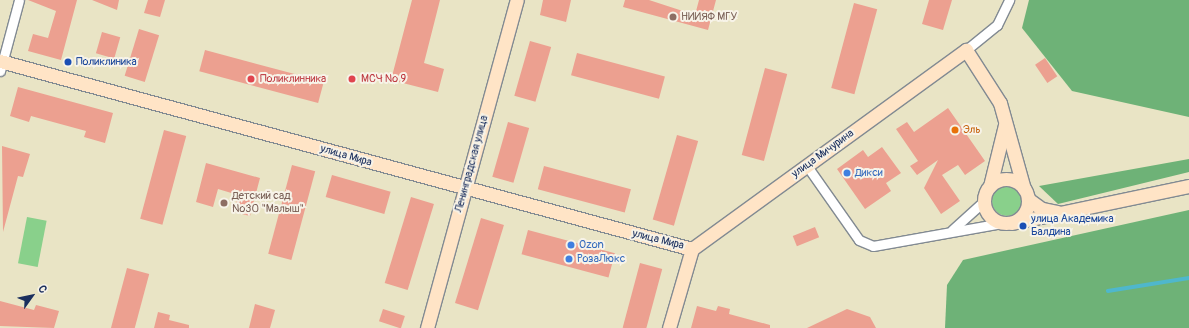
<!DOCTYPE html>
<meta charset="utf-8">
<style>
body{margin:0}
#map{position:relative;width:1189px;height:328px;overflow:hidden;background:#e9e4c5;font-family:Pangolin,sans-serif}
div>[style]{position:absolute}
.green>*{inset:0;background:#89d08b;transform-origin:0 0}
.round{border-radius:50%}
.forest>*{inset:0;background:#6eb277}
.stream>*{height:3.5px;margin:-1.75px;padding:0 1.75px;transform-origin:1.75px;border-radius:1.75px;background:#4fb7cc}
.building>*{inset:0;background:#eca090;transform-origin:0 0}
.roads{filter:drop-shadow(1px 0 #828a92) drop-shadow(-1px 0 #828a92) drop-shadow(0 1px #828a92) drop-shadow(0 -1px #828a92)}
.street>*{height:9px;margin:-4.5px;padding:0 4.5px;transform-origin:4.5px;border-radius:4.5px;background:#fff}
.secondary>*{height:13px;margin:-6.5px;padding:0 6.5px;transform-origin:6.5px;border-radius:6.5px;background:#ffe4c6}
.secondary>.ring{margin:-6.5px;padding:0;box-sizing:content-box;background:none;border:13px solid #ffe4c6;border-radius:50%}
.dots>*{width:11px;height:11px;translate:-50% -50%;box-sizing:border-box;border:2px solid #f7f3e8;border-radius:50%}
span{translate:-50% -50%;white-space:nowrap;text-align:center;line-height:1.15;-webkit-text-stroke:4px #f7f3e8;paint-order:stroke}
.education-label{font-size:11px;color:#785e54}
.left{translate:0 -50%;text-align:left}
.transit-label{font-size:11px;color:#164399}
.health-label{font-size:11px;color:#be3a42}
.food-label{font-size:11px;color:#c56008}
.street-label{font-size:11px;color:#1b2f5e}
.shop-label{font-size:11px;color:#366cbe}
.north{position:absolute;left:12px;top:276px;width:40px;height:40px;-webkit-text-stroke:3px #f7f3e8;paint-order:stroke;rotate:57deg;font-size:11px;font-weight:700;line-height:16px;text-align:center;color:#1b2f5e}
.north::after{content:'';display:block;margin:auto;width:14px;height:18px;background:#1b2f5e;clip-path:polygon(50% 0,100% 100%,50% 72%,0 100%)}
</style>
<div id="map">
<div class="green">
<div class="round" style="left:992px;top:186px;width:30px;height:30px"></div>
<div style="left:27px;top:217px;width:20px;height:47px;rotate:11deg"></div>
</div>
<div class="forest">
<div style="clip-path:polygon(1029px 0,1189px 0,1189px 117px,1072px 91px,1022px 28px)"></div>
<div style="clip-path:polygon(1189px 159px,1189px 172px,1058px 204px,1039px 186px)"></div>
<div style="clip-path:polygon(1189px 210px,1189px 328px,945px 328px,947px 285px,963px 260px)"></div>
</div>
<div class="stream">
<div style="left:1108px;top:291px;width:82px;rotate:-9.1deg"></div>
</div>
<div class="building">
<div style="clip-path:polygon(28px 0,77px 0,61px 60px,28px 51px,33px 34px,48px 38px,56px 11px)"></div>
<div style="clip-path:polygon(92px 0,119px 0,117px 10px)"></div>
<div style="clip-path:polygon(148px 0,165px 0,160px 17px,144px 13px)"></div>
<div style="clip-path:polygon(412px 0,440px 0,424px 63px,444px 69px,438px 92px,391px 80px)"></div>
<div style="clip-path:polygon(543px 0,571px 0,566px 22px,540px 15px)"></div>
<div style="clip-path:polygon(625px 0,649px 0,695px 15px,699px 0,716px 0,708px 30px,623px 7px)"></div>
<div style="clip-path:polygon(929px 0,952px 0,943px 30px,922px 24px)"></div>
<div style="left:854px;top:3px;width:24px;height:88px;rotate:15deg"></div>
<div style="left:139px;top:29px;width:21px;height:49px;rotate:17deg"></div>
<div style="left:102px;top:32px;width:19px;height:22px;rotate:16deg"></div>
<div style="left:530px;top:41px;width:22px;height:57px;rotate:16deg"></div>
<div style="left:205px;top:50px;width:123px;height:22px;rotate:15deg"></div>
<div style="left:577px;top:53px;width:91px;height:23px;rotate:15deg"></div>
<div style="left:1045px;top:58px;width:22px;height:12px;rotate:56deg"></div>
<div style="left:765px;top:68px;width:23px;height:90px;rotate:15deg"></div>
<div style="clip-path:polygon(18px 87px,113px 113px,105px 143px,84px 137px,86px 131px,31px 116px,29px 122px,10px 116px)"></div>
<div style="clip-path:polygon(948px 108px,985px 161px,965px 175px,958px 165px,942px 175px,960px 201px,941px 214px,924px 188px,938px 160px,917px 175px,910px 166px,918px 161px,896px 129px,907px 122px,914px 132px)"></div>
<div style="left:508px;top:122px;width:22px;height:57px;rotate:16deg"></div>
<div style="left:164px;top:130px;width:23px;height:92px;rotate:15deg"></div>
<div style="left:677px;top:135px;width:22px;height:88px;rotate:16deg"></div>
<div style="clip-path:polygon(2px 146px,30px 154px,23px 177px,18px 176px,3px 232px)"></div>
<div style="clip-path:polygon(882px 147px,901px 173px,886px 183px,891px 191px,865px 209px,837px 169px,863px 150px,868px 157px)"></div>
<div style="clip-path:polygon(206px 163px,260px 178px,250px 216px,234px 212px,238px 195px,218px 189px,213px 207px,196px 202px)"></div>
<div style="left:292px;top:165px;width:24px;height:92px;rotate:15deg"></div>
<div style="left:544px;top:166px;width:90px;height:24px;rotate:15deg"></div>
<div style="left:332px;top:175px;width:61px;height:23px;rotate:16deg"></div>
<div style="left:411px;top:197px;width:24px;height:90px;rotate:17deg"></div>
<div style="left:481px;top:218px;width:24px;height:89px;rotate:17deg"></div>
<div style="left:815px;top:227px;width:11px;height:24px;rotate:68deg"></div>
<div style="left:528px;top:230px;width:90px;height:25px;rotate:15deg"></div>
<div style="left:640px;top:263px;width:23px;height:67px;rotate:15deg"></div>
<div style="left:127px;top:268px;width:23px;height:62px;rotate:15deg"></div>
<div style="clip-path:polygon(0 301px,34px 310px,36px 305px,59px 311px,54px 328px,0 326px)"></div>
<div style="clip-path:polygon(255px 304px,275px 310px,270px 328px,249px 328px)"></div>
<div style="clip-path:polygon(697px 306px,716px 311px,718px 306px,730px 309px,729px 314px,770px 325px,770px 328px,691px 328px)"></div>
<div style="left:383px;top:309px;width:23px;height:13px;rotate:18deg"></div>
<div style="clip-path:polygon(847px 309px,870px 317px,876px 328px,807px 328px)"></div>
<div style="clip-path:polygon(158px 312px,170px 315px,169px 320px,189px 325px,189px 328px,154px 328px)"></div>
</div>
<div class="roads">
<div class="street">
<div style="left:966px;top:50px;width:40px;rotate:-39deg"></div>
<div style="left:997px;top:25px;width:28px;rotate:-64deg"></div>
<div style="left:0;top:71px;width:73px;rotate:-75deg"></div>
<div style="left:807px;top:166px;width:90px;rotate:54.9deg"></div>
<div style="left:859px;top:240px;width:15px;rotate:23deg"></div>
<div style="left:873px;top:246px;width:131px;rotate:-10.1deg"></div>
<div style="left:952px;top:230px;width:42px;rotate:-42.1deg"></div>
</div>
<div class="secondary">
<div style="left:0;top:61px;width:717px;rotate:15.2deg"></div>
<div class="ring" style="left:984px;top:179px;width:31px;height:31px"></div>
<div style="left:990px;top:186px;width:63px;rotate:-76.2deg"></div>
<div style="left:1028px;top:199px;width:17px;rotate:36deg"></div>
<div style="left:1042px;top:209px;width:16px;rotate:11deg"></div>
<div style="left:1012px;top:223px;width:181px;rotate:-11.8deg"></div>
<div style="left:427px;top:328px;width:340px;rotate:-74.7deg"></div>
<div style="left:669px;top:328px;width:82px;rotate:-73.8deg"></div>
<div style="left:692px;top:249px;width:339px;rotate:-36deg"></div>
<div style="left:966px;top:50px;width:63px;rotate:57.3deg"></div>
<div style="left:1000px;top:103px;width:89px;rotate:74.4deg"></div>
</div>
</div>
<div class="dots">
<div style="left:673px;top:17px;background:#8d6e63"></div>
<div style="left:68px;top:62px;background:#1a4fb4"></div>
<div style="left:251px;top:79px;background:#e0444e"></div>
<div style="left:352px;top:79px;background:#e0444e"></div>
<div style="left:955px;top:130px;background:#e8710a"></div>
<div style="left:847px;top:173px;background:#3f7fe0"></div>
<div style="left:224px;top:203px;background:#8d6e63"></div>
<div style="left:1023px;top:226px;background:#1a4fb4"></div>
<div style="left:571px;top:245px;background:#3f7fe0"></div>
<div style="left:569px;top:259px;background:#3f7fe0"></div>
</div>
<div class="education-label">
<span class="left" style="left:681px;top:17px">НИИЯФ МГУ</span>
<span class="left" style="left:232px;top:203px">Детский сад<br>№30 "Малыш"</span>
</div>
<div class="transit-label">
<span class="left" style="left:76px;top:62px">Поликлиника</span>
<span class="left" style="left:1031px;top:226px">улица Академика<br>Балдина</span>
</div>
<div class="health-label">
<span class="left" style="left:260px;top:79px">Поликлинника</span>
<span class="left" style="left:361px;top:79px">МСЧ № 9</span>
</div>
<div class="food-label">
<span class="left" style="left:963px;top:130px">Эль</span>
</div>
<div class="street-label">
<span style="left:823px;top:154px;rotate:-36deg">улица Мичурина</span>
<span style="left:346px;top:156px;rotate:16deg">улица Мира</span>
<span style="left:472px;top:164px;rotate:-75deg">Ленинградская улица</span>
<span style="left:658px;top:240px;rotate:14deg">улица Мира</span>
</div>
<div class="shop-label">
<span class="left" style="left:855px;top:173px">Дикси</span>
<span class="left" style="left:579px;top:245px">Ozon</span>
<span class="left" style="left:577px;top:259px">РозаЛюкс</span>
</div>
<div class="north">С</div>
</div>
